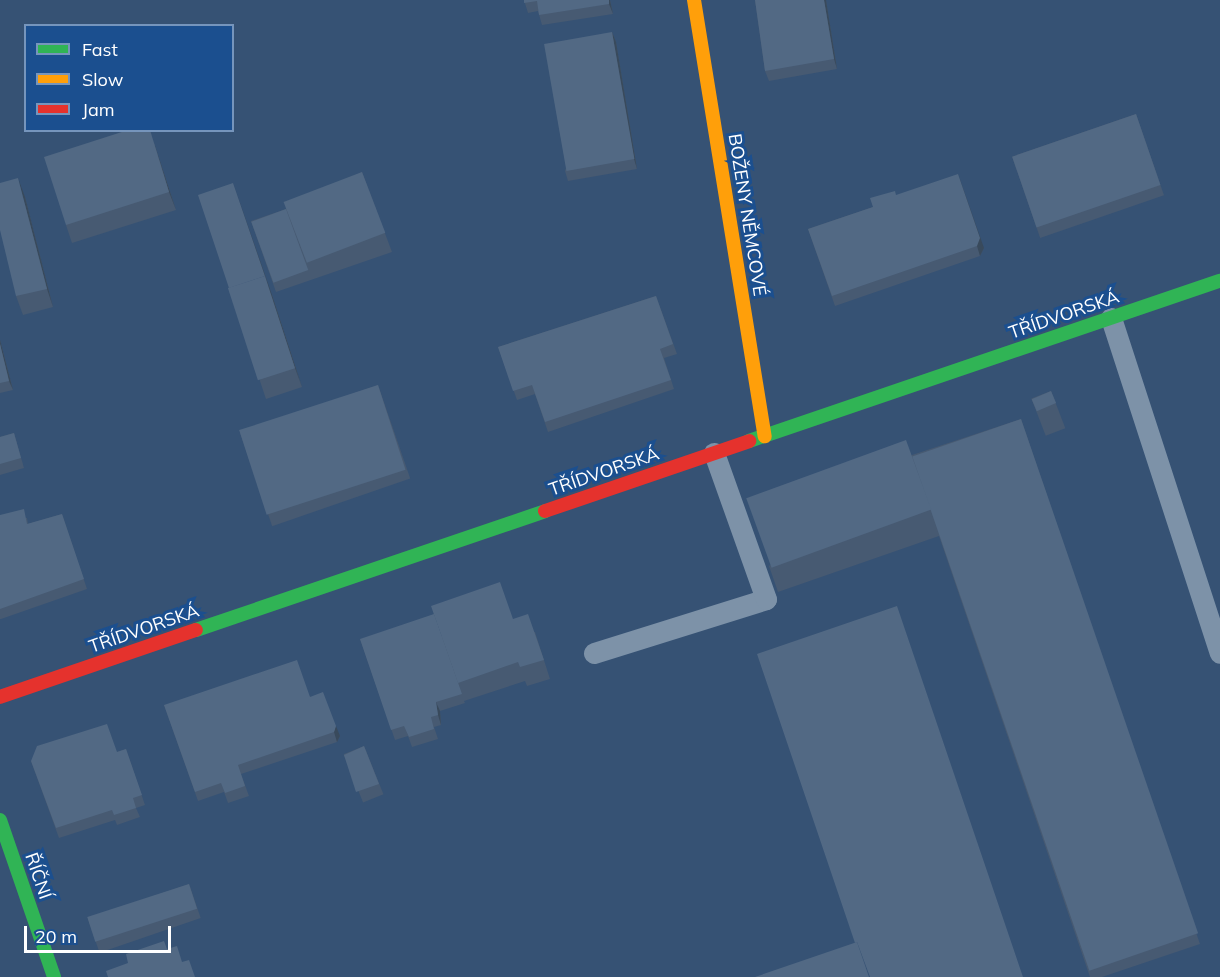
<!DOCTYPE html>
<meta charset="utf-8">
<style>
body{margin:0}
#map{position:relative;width:1220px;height:977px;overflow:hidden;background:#365274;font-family:Mulish,sans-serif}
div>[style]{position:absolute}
.lane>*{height:21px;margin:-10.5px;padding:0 10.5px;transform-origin:10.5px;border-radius:10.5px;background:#7d92a8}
.fast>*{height:14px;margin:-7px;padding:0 7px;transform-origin:7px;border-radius:7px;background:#30b455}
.slow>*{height:14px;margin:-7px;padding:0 7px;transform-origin:7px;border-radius:7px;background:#ff9f0a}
.jam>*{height:14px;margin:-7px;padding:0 7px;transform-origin:7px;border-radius:7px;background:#e5322d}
.wall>*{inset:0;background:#475a72;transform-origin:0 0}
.shaded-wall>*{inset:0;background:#394a5c}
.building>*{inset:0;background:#526984;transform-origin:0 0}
span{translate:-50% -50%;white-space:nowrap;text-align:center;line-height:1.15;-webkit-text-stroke:6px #1b4f8f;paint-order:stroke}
.street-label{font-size:18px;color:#fff}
.legend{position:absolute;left:24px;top:24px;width:210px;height:108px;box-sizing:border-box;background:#1b4f8f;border:2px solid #7695bc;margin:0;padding:8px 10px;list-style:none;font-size:18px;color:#fff}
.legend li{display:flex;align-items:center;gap:12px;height:30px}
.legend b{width:30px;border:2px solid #7695bc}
.scale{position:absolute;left:24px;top:926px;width:147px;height:27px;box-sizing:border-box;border:3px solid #fff;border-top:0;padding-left:8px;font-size:18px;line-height:21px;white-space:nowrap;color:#fff;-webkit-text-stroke:4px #1b4f8f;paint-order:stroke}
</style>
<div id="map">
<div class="lane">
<div style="left:1111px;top:318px;width:352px;rotate:72deg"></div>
<div style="left:594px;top:653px;width:180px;rotate:-17.4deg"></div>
<div style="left:766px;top:599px;width:155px;rotate:-109.6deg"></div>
</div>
<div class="fast">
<div style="left:749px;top:441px;width:497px;rotate:-18.8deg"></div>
<div style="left:196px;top:630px;width:369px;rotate:-18.8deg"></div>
<div style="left:0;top:820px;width:166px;rotate:71deg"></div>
</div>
<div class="slow">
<div style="left:694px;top:0;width:442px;rotate:80.8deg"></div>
</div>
<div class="jam">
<div style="left:545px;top:511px;width:216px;rotate:-18.9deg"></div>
<div style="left:0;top:697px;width:207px;rotate:-18.9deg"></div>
</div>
<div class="wall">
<div style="clip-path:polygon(524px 0,610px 0,613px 14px,542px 25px,538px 11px,528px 13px)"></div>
<div style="clip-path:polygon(755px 0,826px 0,837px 69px,769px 81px,765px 71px)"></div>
<div style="clip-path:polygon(612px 32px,616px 42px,637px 169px,568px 181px,565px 171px)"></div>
<div style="left:1136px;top:114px;width:86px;height:131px;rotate:71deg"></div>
<div style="clip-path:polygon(154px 143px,176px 210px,72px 243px,66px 225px)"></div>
<div style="clip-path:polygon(362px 172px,392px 252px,276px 292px,251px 221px,286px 209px)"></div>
<div style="clip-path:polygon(896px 195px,984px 248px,980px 256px,835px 306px,808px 229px,873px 207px)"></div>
<div style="clip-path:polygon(25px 197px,53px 307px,23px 315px,16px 296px)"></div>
<div style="clip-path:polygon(272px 295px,302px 387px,266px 399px,260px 381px)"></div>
<div style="clip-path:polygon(656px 296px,677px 354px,664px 358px,674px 389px,548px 432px,535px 394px,517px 400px,498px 347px)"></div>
<div style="clip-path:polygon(0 340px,13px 390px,0 393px)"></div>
<div style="left:378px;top:385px;width:99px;height:146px;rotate:71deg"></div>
<div style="left:1051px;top:391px;width:40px;height:21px;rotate:69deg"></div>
<div style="clip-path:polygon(1021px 419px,1200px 944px,1102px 977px,1090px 977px,939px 536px,778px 592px,769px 566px,912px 455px)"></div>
<div style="clip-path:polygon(14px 433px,24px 468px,0 475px,0 437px)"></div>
<div style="clip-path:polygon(62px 514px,87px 589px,1px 619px,0 619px,0 515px,27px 518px,28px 524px)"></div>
<div style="clip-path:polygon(535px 632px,550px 679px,527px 686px,525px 681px,464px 701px,465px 703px,440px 711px,441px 725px,434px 727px,438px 739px,412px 747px,408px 736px,395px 740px,360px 639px)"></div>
<div style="clip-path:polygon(310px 696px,340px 736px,337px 742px,241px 774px,249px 796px,228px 803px,224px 792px,198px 801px,164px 705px)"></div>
<div style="left:364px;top:746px;width:52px;height:22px;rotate:68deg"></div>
<div style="clip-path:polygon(126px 749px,145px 805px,136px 808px,140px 817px,117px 825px,115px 820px,59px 838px,31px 761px,117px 752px)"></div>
<div style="left:189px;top:884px;width:36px;height:107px;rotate:71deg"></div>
</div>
<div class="shaded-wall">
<div style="clip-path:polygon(609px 0,610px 0,613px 14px,609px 4px)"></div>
<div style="clip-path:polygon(824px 0,826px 0,837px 69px,834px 59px)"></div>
<div style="clip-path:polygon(612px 32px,616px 42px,637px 169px,634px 159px)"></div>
<div style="clip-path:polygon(150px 130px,154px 143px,176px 210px,169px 192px)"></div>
<div style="clip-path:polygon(958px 174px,984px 248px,980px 256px,977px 246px)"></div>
<div style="clip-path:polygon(18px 178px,25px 197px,53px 307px,47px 289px)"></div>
<div style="clip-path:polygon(233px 183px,272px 295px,302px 387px,295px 368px)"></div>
<div style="clip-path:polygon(0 340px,13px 390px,9px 381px,0 344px)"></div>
<div style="clip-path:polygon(436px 702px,440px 711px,441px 725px,438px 715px)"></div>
<div style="clip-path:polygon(336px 726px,340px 736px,337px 742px,334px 732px)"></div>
</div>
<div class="building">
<div style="clip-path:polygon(524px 0,609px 0,609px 4px,539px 15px,537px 1px,524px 3px)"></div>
<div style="clip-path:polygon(755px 0,824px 0,834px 59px,765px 71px)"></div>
<div style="left:612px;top:32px;width:129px;height:69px;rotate:80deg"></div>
<div style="left:1136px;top:114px;width:75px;height:131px;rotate:71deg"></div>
<div style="clip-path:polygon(128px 130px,150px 130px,169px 192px,66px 225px,44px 157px)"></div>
<div style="left:362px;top:172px;width:65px;height:84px;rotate:69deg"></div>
<div style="clip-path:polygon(958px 174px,980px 238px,977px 246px,832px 296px,808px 229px,873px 207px,870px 198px,895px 191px,896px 195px)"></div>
<div style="clip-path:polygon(18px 178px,47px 289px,16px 296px,0 230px,0 183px)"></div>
<div style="clip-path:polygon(233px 183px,268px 285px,265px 276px,229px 288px,198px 195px)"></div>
<div style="left:286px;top:209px;width:65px;height:37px;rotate:70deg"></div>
<div style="left:265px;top:276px;width:97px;height:39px;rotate:72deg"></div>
<div style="clip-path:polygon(656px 296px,673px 344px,660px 349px,671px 380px,545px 422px,532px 385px,513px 391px,498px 347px)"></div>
<div style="clip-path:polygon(0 344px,9px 381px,0 383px)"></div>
<div style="left:378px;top:385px;width:89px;height:146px;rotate:72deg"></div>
<div style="left:1051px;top:391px;width:13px;height:21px;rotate:67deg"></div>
<div style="left:1021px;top:419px;width:544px;height:115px;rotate:71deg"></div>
<div style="clip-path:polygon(14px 433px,21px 458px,0 464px,0 437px)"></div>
<div style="left:906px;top:440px;width:74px;height:170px;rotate:70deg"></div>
<div style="clip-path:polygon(24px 509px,27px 524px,62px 514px,84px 579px,0 609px,0 515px)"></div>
<div style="clip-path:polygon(500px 582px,513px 619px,528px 614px,544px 660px,520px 667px,518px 662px,458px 683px,431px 606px)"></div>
<div style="clip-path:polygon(897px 606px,1023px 977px,870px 977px,857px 942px,855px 943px,757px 654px)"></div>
<div style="clip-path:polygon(434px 614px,462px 694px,436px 702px,438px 715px,431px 717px,434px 729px,409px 737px,404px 726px,391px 730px,360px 639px)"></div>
<div style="clip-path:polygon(297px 660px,310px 697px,323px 692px,336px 726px,334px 732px,238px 765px,245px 786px,225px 793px,221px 783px,195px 792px,164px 705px)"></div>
<div style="clip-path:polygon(107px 724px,117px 752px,126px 749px,142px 795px,133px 798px,136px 808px,114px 815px,112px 810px,56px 828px,31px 761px,37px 746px)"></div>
<div style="clip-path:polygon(364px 746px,379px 784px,356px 792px,344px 755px)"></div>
<div style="left:189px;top:884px;width:26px;height:107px;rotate:72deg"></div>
<div style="clip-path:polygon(164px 941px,167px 949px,177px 946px,182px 962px,189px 960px,195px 977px,108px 977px,106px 971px,128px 963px,126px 954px)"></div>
<div style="clip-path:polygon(857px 942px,869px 977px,755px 977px)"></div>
</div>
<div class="street-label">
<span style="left:747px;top:215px;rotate:81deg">BOŽENY NĚMCOVÉ</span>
<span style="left:1064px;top:315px;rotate:-19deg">TŘÍDVORSKÁ</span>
<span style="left:604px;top:472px;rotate:-19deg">TŘÍDVORSKÁ</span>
<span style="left:144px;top:629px;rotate:-19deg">TŘÍDVORSKÁ</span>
<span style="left:38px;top:876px;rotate:71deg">ŘÍČNÍ</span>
</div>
<ul class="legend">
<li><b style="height:8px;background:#30b455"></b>Fast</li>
<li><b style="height:8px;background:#ff9f0a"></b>Slow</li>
<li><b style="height:8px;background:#e5322d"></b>Jam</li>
</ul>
<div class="scale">20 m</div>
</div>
